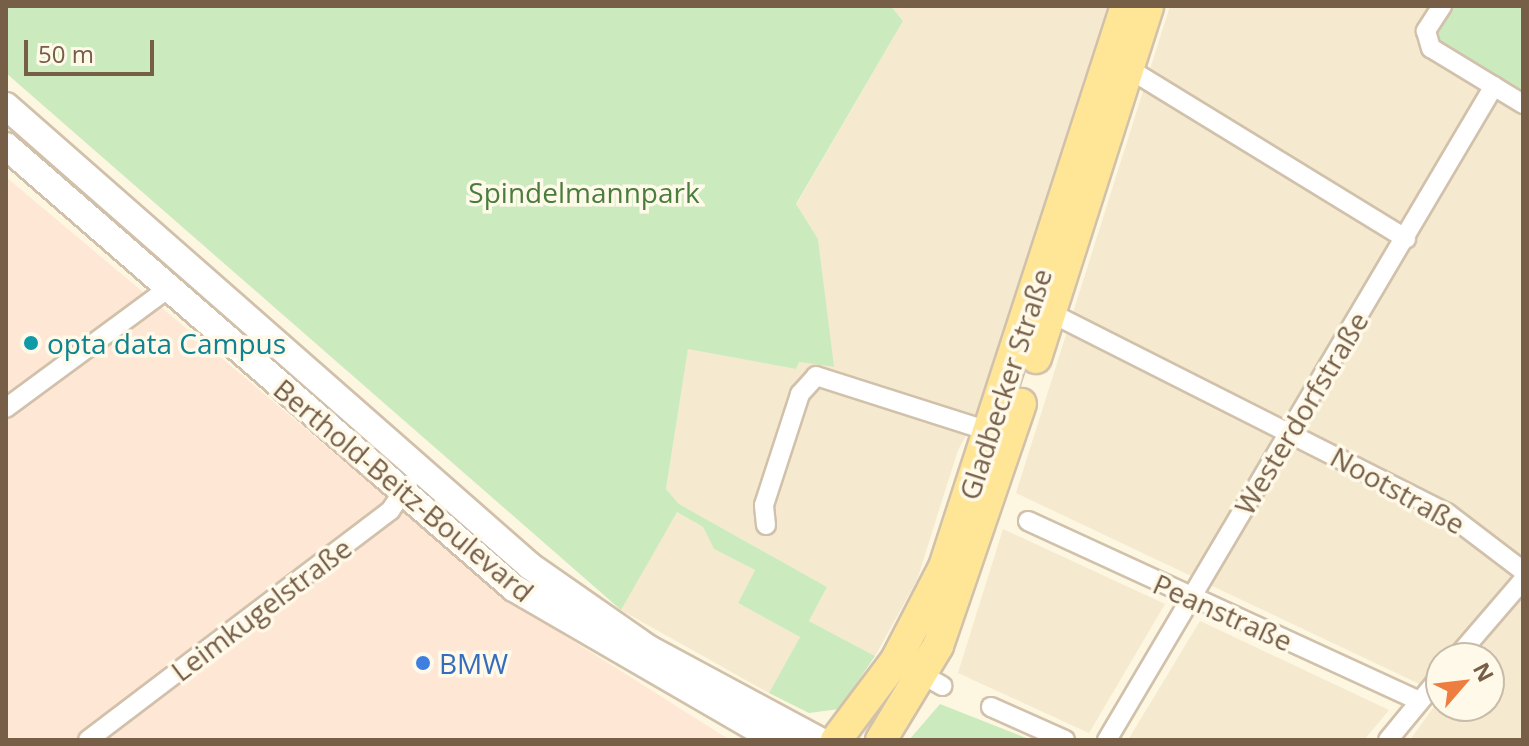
<!DOCTYPE html>
<meta charset="utf-8">
<style>
body{margin:0}
#map{position:relative;width:1529px;height:746px;overflow:hidden;background:#fdf6e1;font-family:"Open Sans",sans-serif}
div>[style]{position:absolute}
.residential>*{inset:0;background:#f5e9cf}
.commercial>*{inset:0;background:#fee7d4}
.green>*{inset:0;background:#cbebbf}
.roads{filter:drop-shadow(2px 0 #d1c1ab) drop-shadow(-2px 0 #d1c1ab) drop-shadow(0 2px #d1c1ab) drop-shadow(0 -2px #d1c1ab)}
.minor>*{height:18px;margin:-9px;padding:0 9px;transform-origin:9px;border-radius:9px;background:#fff}
.secondary>*{height:26px;margin:-13px;padding:0 13px;transform-origin:13px;border-radius:13px;background:#fff}
.primary>*{height:30px;margin:-15px;padding:0 15px;transform-origin:15px;border-radius:15px;background:#ffe697}
.dots>*{width:22px;height:22px;translate:-50% -50%;box-sizing:border-box;border:4px solid #fff9e9;border-radius:50%}
span{translate:-50% -50%;white-space:nowrap;text-align:center;line-height:1.15;-webkit-text-stroke:7px #fff9e9;paint-order:stroke}
.park-label{font-size:28px;color:#497d3e}
.culture-label{font-size:28px;color:#0d838f}
.left{translate:0 -50%;text-align:left}
.street-label{font-size:28px;color:#765e47}
.shop-label{font-size:28px;color:#366cbe}
.frame{position:absolute;inset:0;border:8px solid #765e47;pointer-events:none}
.north{position:absolute;left:1425px;top:642px;width:80px;height:80px;box-sizing:border-box;background:#fff9e9;border:2px solid #c8bba8;border-radius:50%;rotate:62deg;font-size:22px;font-weight:700;line-height:32px;text-align:center;color:#765e47}
.north::after{content:'';display:block;margin:auto;width:28px;height:36px;background:#ee7e40;clip-path:polygon(50% 0,100% 100%,50% 72%,0 100%)}
.scale{position:absolute;left:24px;top:40px;width:130px;height:36px;box-sizing:border-box;border:4px solid #765e47;border-top:0;padding-left:10px;font-size:24px;line-height:28px;white-space:nowrap;color:#765e47;-webkit-text-stroke:6px #fff9e9;paint-order:stroke}
</style>
<div id="map">
<div class="residential">
<div style="clip-path:polygon(891px 6px,1110px 6px,983px 405px,958px 450px,917px 580px,875px 656px,809px 621px,827px 587px,679px 504px,666px 489px,688px 348px,796px 369px,799px 362px,833px 367px,818px 239px,796px 205px,903px 21px)"></div>
<div style="clip-path:polygon(1170px 6px,1523px 6px,1523px 582px,1457px 658px,1441px 658px,1441px 676px,1430px 689px,1016px 493px)"></div>
<div style="clip-path:polygon(675px 511px,703px 527px,714px 549px,755px 570px,738px 603px,800px 637px,769px 693px,621px 610px)"></div>
<div style="clip-path:polygon(1003px 529px,1165px 604px,1089px 733px,958px 673px)"></div>
<div style="clip-path:polygon(1523px 586px,1523px 740px,1410px 740px,1441px 697px,1441px 706px,1489px 706px,1489px 658px,1470px 658px)"></div>
<div style="clip-path:polygon(1200px 621px,1389px 710px,1364px 740px,1128px 740px)"></div>
</div>
<div class="commercial">
<div style="clip-path:polygon(6px 177px,513px 603px,730px 740px,6px 740px)"></div>
</div>
<div class="green">
<div style="clip-path:polygon(6px 6px,891px 6px,903px 21px,796px 204px,818px 239px,834px 367px,799px 362px,796px 369px,688px 349px,666px 489px,679px 504px,827px 587px,809px 621px,875px 656px,839px 709px,809px 713px,769px 693px,800px 637px,738px 603px,755px 570px,714px 549px,703px 527px,677px 512px,621px 610px,6px 73px)"></div>
<div style="clip-path:polygon(1449px 6px,1523px 6px,1523px 97px,1435px 42px)"></div>
<div style="clip-path:polygon(940px 704px,1031px 740px,909px 740px)"></div>
</div>
<div class="roads">
<div class="minor">
<div style="left:1442px;top:6px;width:30px;rotate:123deg"></div>
<div style="left:1426px;top:31px;width:18px;rotate:74deg"></div>
<div style="left:1431px;top:48px;width:108px;rotate:31.3deg"></div>
<div style="left:1129px;top:69px;width:325px;rotate:31.5deg"></div>
<div style="left:1051px;top:313px;width:444px;rotate:26.8deg"></div>
<div style="left:1447px;top:513px;width:96px;rotate:37.3deg"></div>
<div style="left:6px;top:408px;width:202px;rotate:-36.4deg"></div>
<div style="left:1028px;top:521px;width:430px;rotate:24.7deg"></div>
<div style="left:766px;top:525px;width:20px;rotate:-96deg"></div>
<div style="left:764px;top:505px;width:117px;rotate:-72deg"></div>
<div style="left:800px;top:394px;width:24px;rotate:-48deg"></div>
<div style="left:816px;top:376px;width:184px;rotate:17.7deg"></div>
<div style="left:1456px;top:658px;width:103px;rotate:-49.3deg"></div>
<div style="left:913px;top:669px;width:34px;rotate:30deg"></div>
<div style="left:991px;top:707px;width:81px;rotate:24deg"></div>
<div style="left:88px;top:740px;width:379px;rotate:-37.2deg"></div>
<div style="left:390px;top:511px;width:32px;rotate:-56deg"></div>
<div style="left:1107px;top:740px;width:760px;rotate:-59.39deg"></div>
<div style="left:1388px;top:740px;width:83px;rotate:-50.4deg"></div>
</div>
<div class="secondary">
<div style="left:6px;top:106px;width:697px;rotate:41.28deg"></div>
<div style="left:530px;top:566px;width:145px;rotate:34.9deg"></div>
<div style="left:649px;top:649px;width:192px;rotate:28.3deg"></div>
<div style="left:6px;top:146px;width:673px;rotate:41.03deg"></div>
<div style="left:514px;top:588px;width:303px;rotate:30.1deg"></div>
</div>
<div class="primary">
<div style="left:1036px;top:358px;width:369px;rotate:-72.3deg"></div>
<div style="left:836px;top:740px;width:100px;rotate:-53.1deg"></div>
<div style="left:896px;top:660px;width:105px;rotate:-62.7deg"></div>
<div style="left:944px;top:567px;width:590px;rotate:-72.03deg"></div>
<div style="left:881px;top:740px;width:110px;rotate:-58.8deg"></div>
<div style="left:938px;top:646px;width:256px;rotate:-71.1deg"></div>
</div>
</div>
<div class="dots">
<div style="left:31px;top:343px;background:#0f9aa8"></div>
<div style="left:423px;top:663px;background:#3f7fe0"></div>
</div>
<div class="park-label">
<span style="left:584px;top:192px">Spindelmannpark</span>
</div>
<div class="culture-label">
<span class="left" style="left:47px;top:343px">opta data Campus</span>
</div>
<div class="street-label">
<span style="left:1005px;top:384px;rotate:-72deg">Gladbecker Straße</span>
<span style="left:1301px;top:413px;rotate:-59deg">Westerdorfstraße</span>
<span style="left:404px;top:490px;rotate:40deg">Berthold-Beitz-Boulevard</span>
<span style="left:1398px;top:490px;rotate:29deg">Nootstraße</span>
<span style="left:261px;top:609px;rotate:-37deg">Leimkugelstraße</span>
<span style="left:1223px;top:612px;rotate:24deg">Peanstraße</span>
</div>
<div class="shop-label">
<span class="left" style="left:439px;top:663px">BMW</span>
</div>
<div class="frame"></div>
<div class="north">N</div>
<div class="scale">50 m</div>
</div>
